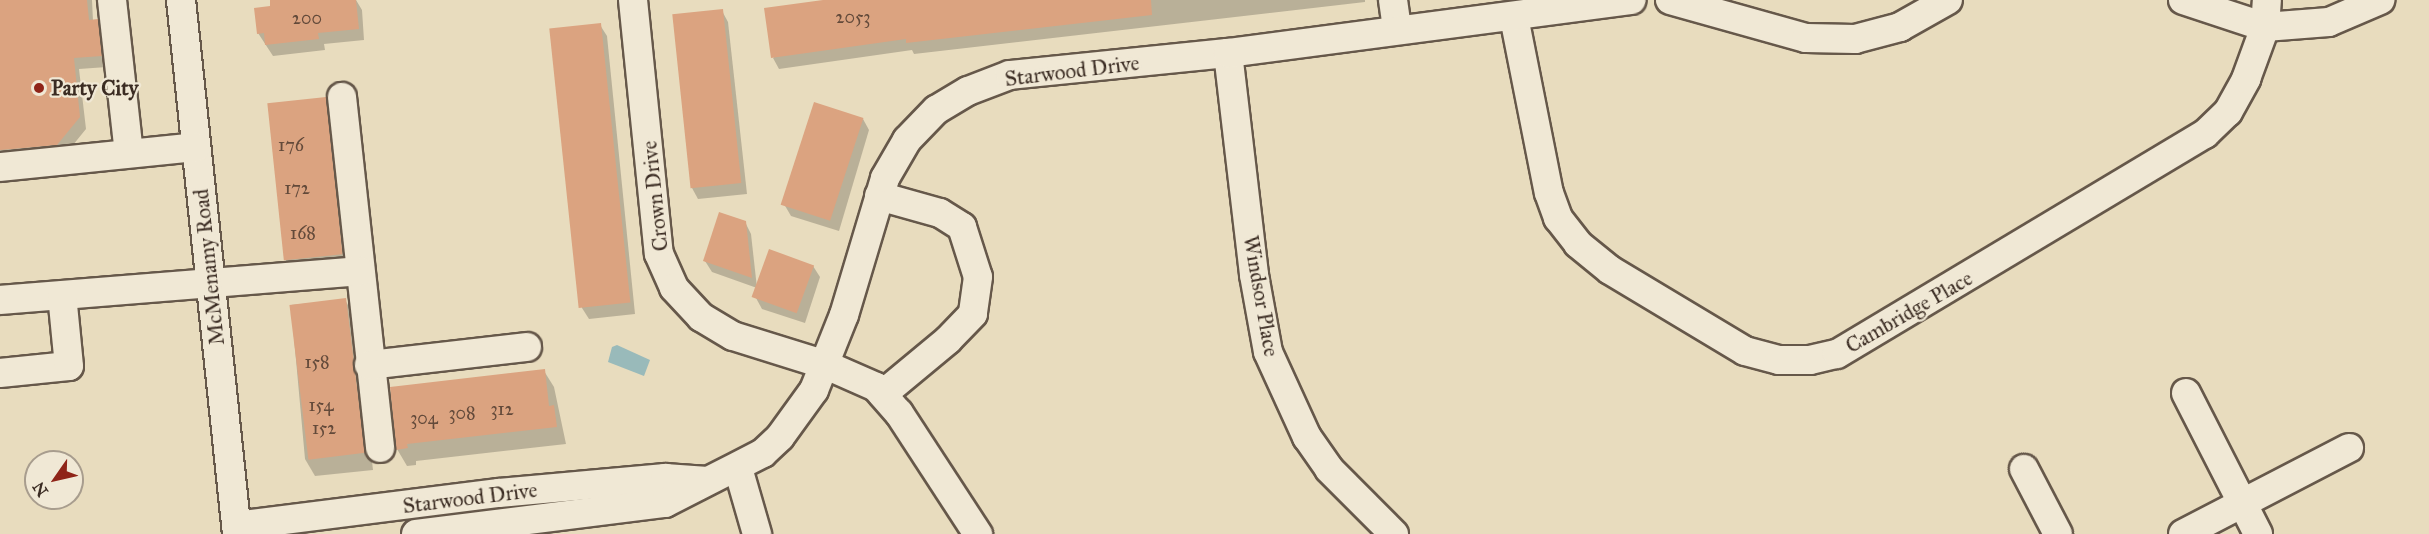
<!DOCTYPE html>
<style>
body{margin:0}
#map{position:relative;width:2429px;height:534px;overflow:hidden;background:#e8dcbe;font-family:"IM FELL Great Primer",serif}
div>[style]{position:absolute}
.water>*{inset:0;background:#99baba}
.shadow>*{inset:0;background:#0003}
.building>*{inset:0;background:#dba380;transform-origin:0 0}
.roads{filter:drop-shadow(2px 0 #66584a) drop-shadow(-2px 0 #66584a) drop-shadow(0 2px #66584a) drop-shadow(0 -2px #66584a)}
.minor>*{height:28px;margin:-14px;padding:0 14px;transform-origin:14px;border-radius:14px;background:#f0e8d5}
.dots>*{width:16px;height:16px;translate:-50% -50%;box-sizing:border-box;border:3px solid #f0e8d5;border-radius:50%}
span{translate:-50% -50%;white-space:nowrap;text-align:center;line-height:1.15;-webkit-text-stroke:4.5px #f0e8d5;paint-order:stroke}
.number-label{font-size:18px;color:#634a3a}
.number-label span{-webkit-text-stroke-width:0}
.street-label{font-size:21px;color:#3b2c23}
.poi-label{font-size:21px;color:#3b2c23;font-weight:700}
.left{translate:0 -50%;text-align:left}
.north{position:absolute;left:24px;top:450px;width:60px;height:60px;box-sizing:border-box;background:#f0e8d5;border:2px solid #a89d8e;border-radius:50%;rotate:236deg;font-size:16px;font-weight:700;line-height:24px;text-align:center;color:#3b2c23}
.north::after{content:'';display:block;margin:auto;width:21px;height:27px;background:#8f2418;clip-path:polygon(50% 0,100% 100%,50% 72%,0 100%)}
</style>
<div id="map">
<div class="water">
<div style="clip-path:polygon(617px 345px,650px 360px,644px 376px,608px 362px,612px 347px)"></div>
</div>
<div class="shadow">
<div style="clip-path:polygon(0 0,92px 0,93px 21px,103px 32px,107px 67px,79px 69px,86px 129px,64px 156px,0 164px)"></div>
<div style="clip-path:polygon(271px 0,356px 0,362px 10px,364px 40px,324px 44px,325px 50px,273px 56px,258px 33px,272px 8px)"></div>
<div style="clip-path:polygon(848px 0,1365px 0,1365px 2px,914px 54px,912px 50px,779px 69px,773px 58px)"></div>
<div style="clip-path:polygon(722px 11px,728px 22px,747px 194px,698px 199px,692px 188px)"></div>
<div style="clip-path:polygon(600px 25px,607px 36px,635px 314px,589px 319px,582px 308px,551px 30px)"></div>
<div style="clip-path:polygon(325px 99px,335px 116px,351px 270px,295px 276px,285px 259px)"></div>
<div style="clip-path:polygon(863px 119px,869px 130px,839px 231px,791px 216px,784px 204px)"></div>
<div style="clip-path:polygon(745px 222px,751px 234px,757px 288px,712px 272px,705px 261px)"></div>
<div style="clip-path:polygon(813px 266px,820px 277px,805px 323px,762px 309px,756px 298px)"></div>
<div style="clip-path:polygon(345px 300px,355px 317px,373px 470px,315px 476px,305px 459px,291px 305px)"></div>
<div style="clip-path:polygon(544px 371px,554px 387px,566px 444px,416px 461px,416px 465px,407px 466px,397px 449px)"></div>
</div>
<div class="building">
<div style="clip-path:polygon(0 0,87px 0,89px 20px,98px 19px,102px 56px,74px 58px,80px 117px,57px 145px,0 150px)"></div>
<div style="clip-path:polygon(270px 0,356px 0,359px 29px,318px 33px,319px 39px,265px 45px,264px 33px,257px 34px,254px 8px,270px 6px)"></div>
<div style="clip-path:polygon(823px 0,1151px 0,1152px 15px,906px 43px,906px 39px,771px 58px,764px 8px)"></div>
<div style="left:723px;top:9px;width:175px;height:51px;rotate:84deg"></div>
<div style="left:601px;top:23px;width:281px;height:52px;rotate:84deg"></div>
<div style="left:326px;top:97px;width:158px;height:59px;rotate:84deg"></div>
<div style="left:814px;top:102px;width:52px;height:108px;rotate:18deg"></div>
<div style="clip-path:polygon(719px 212px,746px 221px,752px 278px,703px 261px)"></div>
<div style="left:769px;top:249px;width:48px;height:51px;rotate:20deg"></div>
<div style="left:346px;top:298px;width:156px;height:57px;rotate:83deg"></div>
<div style="clip-path:polygon(545px 369px,549px 406px,554px 405px,557px 427px,407px 444px,408px 448px,396px 450px,390px 387px)"></div>
</div>
<div class="roads">
<div class="minor">
<div style="left:112px;top:0;width:154px;rotate:83.7deg"></div>
<div style="left:181px;top:0;width:537px;rotate:84.01deg"></div>
<div style="left:633px;top:0;width:255px;rotate:84.2deg"></div>
<div style="left:659px;top:254px;width:37px;rotate:66deg"></div>
<div style="left:674px;top:288px;width:40px;rotate:47deg"></div>
<div style="left:701px;top:317px;width:37px;rotate:31deg"></div>
<div style="left:733px;top:336px;width:97px;rotate:17.3deg"></div>
<div style="left:826px;top:365px;width:55px;rotate:23.7deg"></div>
<div style="left:876px;top:387px;width:35px;rotate:49deg"></div>
<div style="left:899px;top:413px;width:145px;rotate:56.9deg"></div>
<div style="left:1393px;top:0;width:29px;rotate:82deg"></div>
<div style="left:1670px;top:0;width:141px;rotate:15.6deg"></div>
<div style="left:1806px;top:38px;width:49px;rotate:1.2deg"></div>
<div style="left:1855px;top:39px;width:47px;rotate:-14.9deg"></div>
<div style="left:1900px;top:27px;width:55px;rotate:-29.4deg"></div>
<div style="left:2183px;top:0;width:86px;rotate:18.2deg"></div>
<div style="left:2265px;top:27px;width:64px;rotate:-4.5deg"></div>
<div style="left:2329px;top:22px;width:56px;rotate:-23.3deg"></div>
<div style="left:1514px;top:17px;width:179px;rotate:78.8deg"></div>
<div style="left:1549px;top:193px;width:27px;rotate:70deg"></div>
<div style="left:1558px;top:218px;width:33px;rotate:52deg"></div>
<div style="left:1578px;top:244px;width:41px;rotate:39.1deg"></div>
<div style="left:1610px;top:270px;width:157px;rotate:31deg"></div>
<div style="left:1745px;top:351px;width:35px;rotate:15deg"></div>
<div style="left:1779px;top:360px;width:31px"></div>
<div style="left:1810px;top:360px;width:28px;rotate:-13deg"></div>
<div style="left:1837px;top:354px;width:429px;rotate:-30.9deg"></div>
<div style="left:2205px;top:134px;width:32px;rotate:-44deg"></div>
<div style="left:2228px;top:112px;width:38px;rotate:-61deg"></div>
<div style="left:2246px;top:79px;width:55px;rotate:-69.9deg"></div>
<div style="left:2265px;top:27px;width:27px;rotate:-86deg"></div>
<div style="left:1228px;top:53px;width:224px;rotate:83.3deg"></div>
<div style="left:1254px;top:275px;width:78px;rotate:79.7deg"></div>
<div style="left:1268px;top:352px;width:94px;rotate:65.4deg"></div>
<div style="left:1307px;top:437px;width:39px;rotate:55deg"></div>
<div style="left:1329px;top:469px;width:92px;rotate:45deg"></div>
<div style="left:342px;top:97px;width:353px;rotate:83.8deg"></div>
<div style="left:0;top:167px;width:197px;rotate:-5.8deg"></div>
<div style="left:879px;top:196px;width:63px;rotate:15.6deg"></div>
<div style="left:940px;top:213px;width:26px;rotate:32deg"></div>
<div style="left:962px;top:227px;width:52px;rotate:72.3deg"></div>
<div style="left:978px;top:277px;width:37px;rotate:98deg"></div>
<div style="left:973px;top:314px;width:36px;rotate:134deg"></div>
<div style="left:948px;top:340px;width:85px;rotate:140.3deg"></div>
<div style="left:0;top:300px;width:361px;rotate:-4.6deg"></div>
<div style="left:369px;top:365px;width:159px;rotate:-6.5deg"></div>
<div style="left:0;top:373px;width:69px;rotate:-5.8deg"></div>
<div style="left:69px;top:366px;width:71px;rotate:-95.6deg"></div>
<div style="left:2186px;top:393px;width:158px;rotate:62.9deg"></div>
<div style="left:738px;top:468px;width:69px;rotate:73.9deg"></div>
<div style="left:2024px;top:469px;width:73px;rotate:62.4deg"></div>
<div style="left:236px;top:526px;width:265px;rotate:-7.2deg"></div>
<div style="left:499px;top:493px;width:167px;rotate:-5.2deg"></div>
<div style="left:665px;top:478px;width:39px;rotate:4deg"></div>
<div style="left:416px;top:534px;width:251px;rotate:-7.1deg"></div>
<div style="left:665px;top:503px;width:110px;rotate:-27deg"></div>
<div style="left:763px;top:453px;width:23px;rotate:-43deg"></div>
<div style="left:780px;top:437px;width:58px;rotate:-54.1deg"></div>
<div style="left:814px;top:390px;width:81px;rotate:-68.2deg"></div>
<div style="left:844px;top:315px;width:143px;rotate:-73.3deg"></div>
<div style="left:885px;top:178px;width:44px;rotate:-59.9deg"></div>
<div style="left:907px;top:140px;width:42px;rotate:-46deg"></div>
<div style="left:936px;top:110px;width:37px;rotate:-31deg"></div>
<div style="left:968px;top:91px;width:45px;rotate:-20.9deg"></div>
<div style="left:1010px;top:75px;width:219px;rotate:-5.8deg"></div>
<div style="left:1228px;top:53px;width:407px;rotate:-7.5deg"></div>
<div style="left:2183px;top:534px;width:187px;rotate:-27.4deg"></div>
</div>
</div>
<div class="dots">
<div style="left:39px;top:88px;background:#8f2418"></div>
</div>
<div class="number-label">
<span style="left:853px;top:17px">2053</span>
<span style="left:307px;top:18px">200</span>
<span style="left:291px;top:145px">176</span>
<span style="left:297px;top:188px">172</span>
<span style="left:303px;top:233px">168</span>
<span style="left:317px;top:362px">158</span>
<span style="left:321px;top:405px">154</span>
<span style="left:502px;top:409px">312</span>
<span style="left:462px;top:413px">308</span>
<span style="left:424px;top:418px">304</span>
<span style="left:324px;top:428px">152</span>
</div>
<div class="street-label">
<span style="left:1072px;top:71px;rotate:-7deg">Starwood Drive</span>
<span style="left:655px;top:196px;rotate:-96deg">Crown Drive</span>
<span style="left:209px;top:267px;rotate:-96deg">McMenamy Road</span>
<span style="left:1261px;top:296px;rotate:80deg">Windsor Place</span>
<span style="left:1909px;top:312px;rotate:-30deg">Cambridge Place</span>
<span style="left:470px;top:498px;rotate:-7deg">Starwood Drive</span>
</div>
<div class="poi-label">
<span class="left" style="left:51px;top:88px">Party City</span>
</div>
<div class="north">N</div>
</div>
